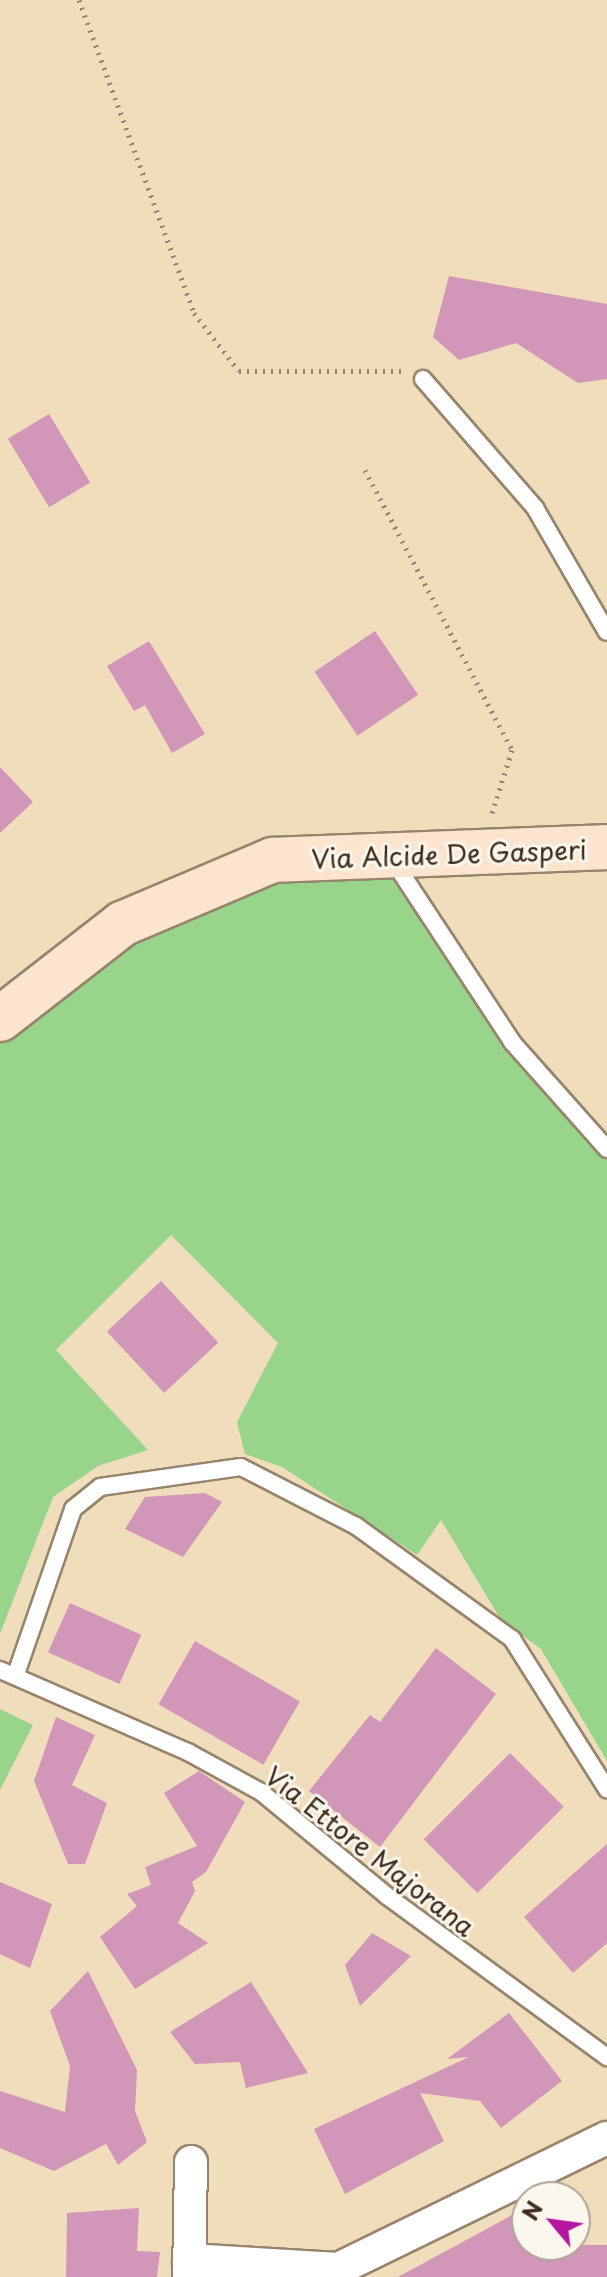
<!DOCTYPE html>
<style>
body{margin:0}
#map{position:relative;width:607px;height:2277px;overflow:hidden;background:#f0ddbb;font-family:"Playpen Sans",sans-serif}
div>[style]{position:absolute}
.green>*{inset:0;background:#98d58a}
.building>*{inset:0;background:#d296b8;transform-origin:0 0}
.path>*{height:5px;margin-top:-2.5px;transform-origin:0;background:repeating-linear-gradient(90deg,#96846c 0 2px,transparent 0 8px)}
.roads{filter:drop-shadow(2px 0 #96846c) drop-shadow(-2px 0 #96846c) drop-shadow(0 2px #96846c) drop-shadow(0 -2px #96846c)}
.service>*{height:16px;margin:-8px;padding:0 8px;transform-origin:8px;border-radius:8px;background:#fff}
.minor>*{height:32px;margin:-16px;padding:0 16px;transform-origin:16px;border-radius:16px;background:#fff}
.secondary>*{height:44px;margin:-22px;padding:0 22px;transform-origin:22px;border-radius:22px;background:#fbe5cf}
span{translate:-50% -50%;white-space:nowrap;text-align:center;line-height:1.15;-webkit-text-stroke:6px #fbf7ec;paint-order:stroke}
.street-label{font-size:26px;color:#3b2a1e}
.north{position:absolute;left:511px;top:2181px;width:80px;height:80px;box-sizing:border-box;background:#fbf7ec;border:2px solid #aea59a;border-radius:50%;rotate:299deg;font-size:22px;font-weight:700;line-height:32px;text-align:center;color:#3b2a1e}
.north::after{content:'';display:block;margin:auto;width:28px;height:36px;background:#b5179e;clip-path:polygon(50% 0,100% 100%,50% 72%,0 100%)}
</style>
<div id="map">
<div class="green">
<div style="clip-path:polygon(396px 865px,512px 1042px,607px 1149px,607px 1761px,541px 1649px,501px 1620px,441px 1520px,417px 1555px,282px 1467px,245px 1454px,237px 1422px,278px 1343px,171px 1235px,56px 1350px,148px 1450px,98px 1466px,53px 1497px,0 1634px,0 1041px,113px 955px,249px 888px,294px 873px)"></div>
<div style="clip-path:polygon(0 1709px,33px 1725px,0 1790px)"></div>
</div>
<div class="building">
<div style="clip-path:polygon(449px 276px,607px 304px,607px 379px,578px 383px,516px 343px,459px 360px,433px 337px)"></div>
<div style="left:49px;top:414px;width:80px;height:48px;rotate:59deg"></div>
<div style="left:375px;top:631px;width:77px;height:73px;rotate:56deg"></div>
<div style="clip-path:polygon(149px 641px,205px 734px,172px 753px,145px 705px,134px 711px,107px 666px)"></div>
<div style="clip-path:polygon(0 767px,33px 802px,0 833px)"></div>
<div style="left:161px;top:1281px;width:84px;height:74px;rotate:47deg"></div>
<div style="clip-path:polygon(205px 1493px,222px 1502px,183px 1557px,125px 1529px,145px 1497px)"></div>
<div style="left:70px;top:1603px;width:78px;height:54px;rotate:24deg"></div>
<div style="left:195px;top:1641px;width:121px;height:73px;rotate:30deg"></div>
<div style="clip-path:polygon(436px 1648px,496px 1694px,380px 1847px,309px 1791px,370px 1715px,380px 1722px)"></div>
<div style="clip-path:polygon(56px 1717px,95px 1735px,72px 1785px,107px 1803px,85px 1864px,68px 1864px,34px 1781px)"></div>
<div style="left:510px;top:1753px;width:76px;height:122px;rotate:45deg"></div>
<div style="clip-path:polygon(199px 1771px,245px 1802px,206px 1872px,192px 1882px,195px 1891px,178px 1923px,208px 1943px,135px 1989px,100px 1937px,137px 1906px,127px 1894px,151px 1885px,145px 1867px,197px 1846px,164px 1793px)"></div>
<div style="clip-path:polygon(607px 1844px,607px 1943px,573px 1973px,524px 1917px)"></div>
<div style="clip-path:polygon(0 1882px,52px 1904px,30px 1968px,0 1954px)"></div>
<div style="clip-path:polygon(372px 1933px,411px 1956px,360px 2006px,345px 1965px)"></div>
<div style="clip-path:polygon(88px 1971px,137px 2070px,135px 2111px,147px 2142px,118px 2165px,106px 2144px,54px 2171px,0 2148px,0 2091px,65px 2112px,70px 2066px,50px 2011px)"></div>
<div style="clip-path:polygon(251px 1982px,308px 2073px,246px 2088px,240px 2062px,195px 2064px,170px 2032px)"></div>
<div style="clip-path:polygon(509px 2013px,562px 2081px,501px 2128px,480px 2101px,420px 2093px,444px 2141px,345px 2194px,314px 2129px,469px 2057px,447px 2059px)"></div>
<div style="clip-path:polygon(527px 2207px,527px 2245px,607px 2245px,607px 2277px,398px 2277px)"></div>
<div style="clip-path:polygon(139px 2208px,137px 2251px,160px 2252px,157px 2277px,66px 2277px,67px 2213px)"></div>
</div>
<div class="path">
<div style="left:79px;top:0;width:333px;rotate:69.8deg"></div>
<div style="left:194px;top:313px;width:73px;rotate:52.2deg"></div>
<div style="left:239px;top:371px;width:164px"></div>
<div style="left:365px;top:470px;width:316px;rotate:62.3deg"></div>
<div style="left:512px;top:750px;width:66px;rotate:107.6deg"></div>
</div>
<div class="roads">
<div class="service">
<div style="left:423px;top:379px;width:171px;rotate:49deg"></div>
<div style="left:535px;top:508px;width:143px;rotate:59.9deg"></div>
<div style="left:392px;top:859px;width:219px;rotate:56.7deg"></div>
<div style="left:512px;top:1042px;width:143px;rotate:48.4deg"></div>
<div style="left:0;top:1670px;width:205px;rotate:23.6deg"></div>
<div style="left:188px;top:1752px;width:83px;rotate:28.7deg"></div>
<div style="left:261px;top:1792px;width:163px;rotate:39.5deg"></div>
<div style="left:387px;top:1896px;width:273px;rotate:36.2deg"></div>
<div style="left:16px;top:1674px;width:175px;rotate:-70.9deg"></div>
<div style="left:73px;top:1509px;width:35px;rotate:-39deg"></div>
<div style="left:100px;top:1487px;width:142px;rotate:-8.1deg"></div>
<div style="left:241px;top:1467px;width:129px;rotate:27.2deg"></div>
<div style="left:356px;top:1526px;width:193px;rotate:35.9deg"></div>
<div style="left:512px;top:1639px;width:178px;rotate:57.7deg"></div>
</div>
<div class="minor">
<div style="left:189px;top:2260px;width:149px;rotate:3.5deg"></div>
<div style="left:338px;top:2269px;width:299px;rotate:-26deg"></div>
<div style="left:189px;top:2277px;width:115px;rotate:-89deg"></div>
</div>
<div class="secondary">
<div style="left:0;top:1019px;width:155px;rotate:-37.9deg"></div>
<div style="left:122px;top:924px;width:164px;rotate:-23deg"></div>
<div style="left:273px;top:860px;width:334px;rotate:-2.2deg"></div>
</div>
</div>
<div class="street-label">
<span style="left:449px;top:854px;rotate:-2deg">Via Alcide De Gasperi</span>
<span style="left:370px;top:1851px;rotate:38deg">Via Ettore Majorana</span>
</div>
<div class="north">N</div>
</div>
